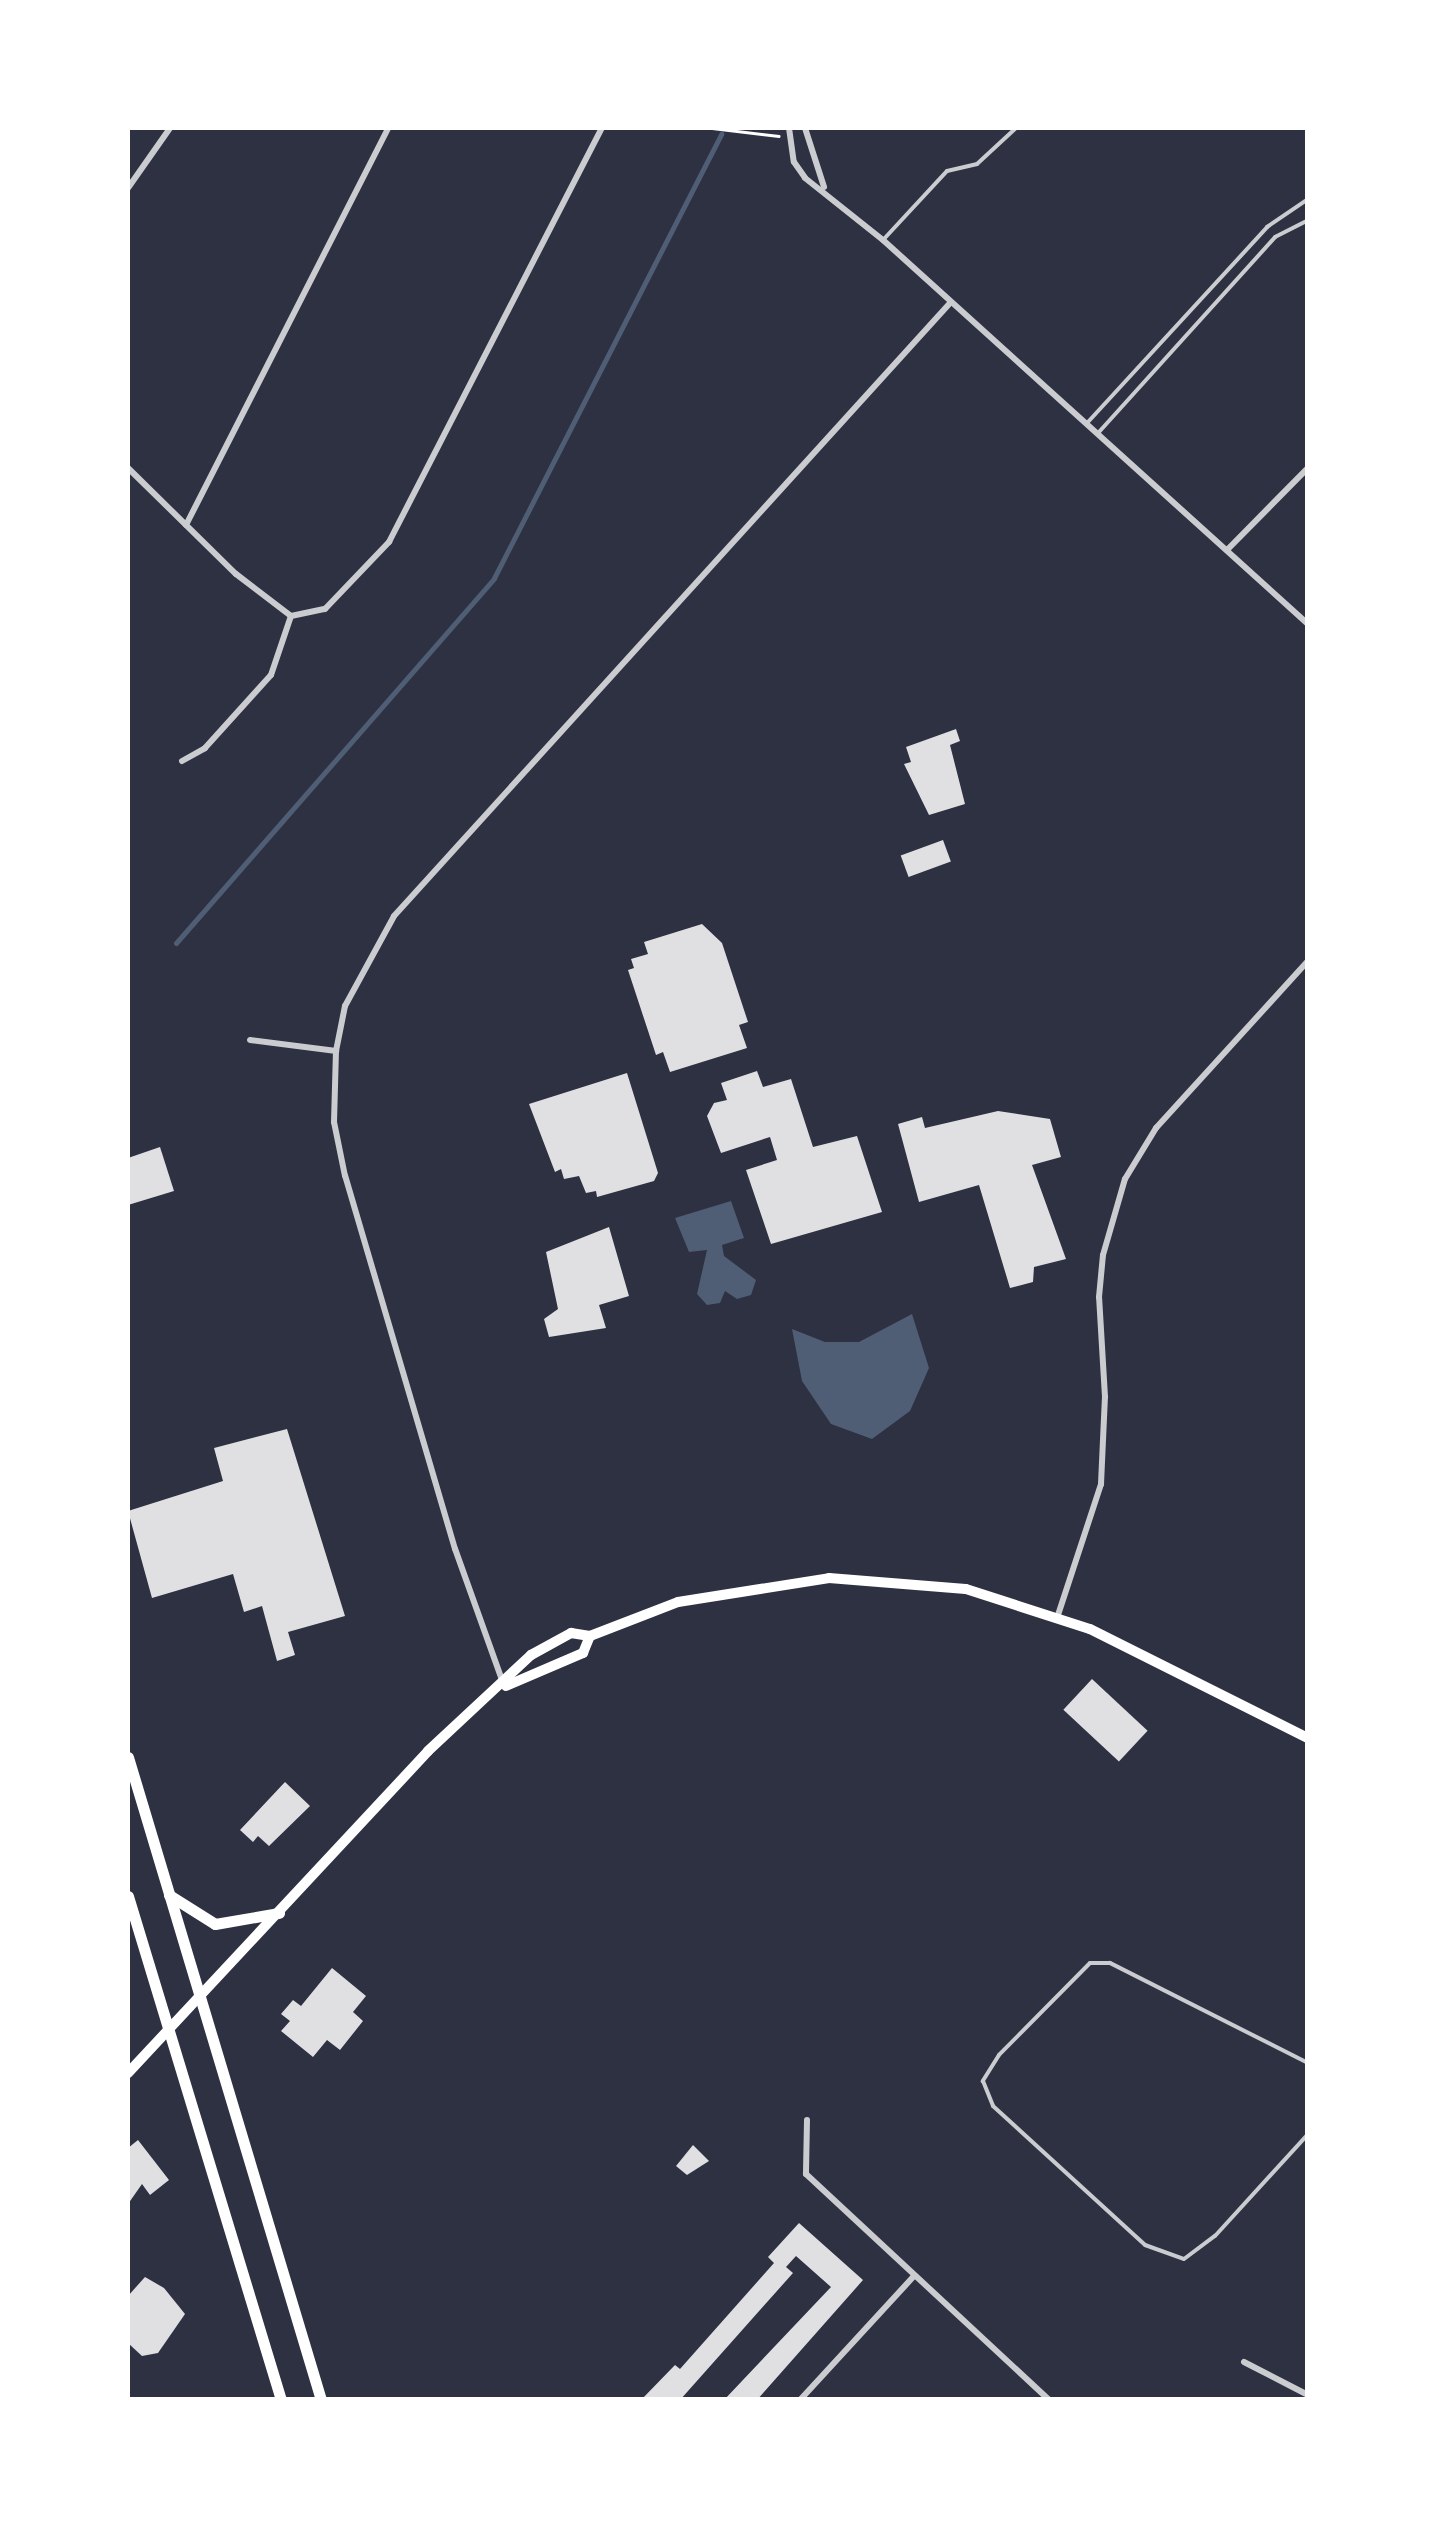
<!DOCTYPE html>
<style>
body{margin:0}
#map{position:relative;width:1435px;height:2527px;overflow:hidden;background:#2d3142;font-family:"Noto Sans",sans-serif}
div>[style]{position:absolute}
.water>*{inset:0;background:#4f5d75}
.stream>*{height:5px;margin:-2.5px;padding:0 2.5px;transform-origin:2.5px;border-radius:2.5px;background:#4f5d75}
.building>*{inset:0;background:#e0e0e3;transform-origin:0 0}
.path>*{height:2.5px;margin:-1.25px;padding:0 1.25px;transform-origin:1.25px;border-radius:1.25px;background:#fff}
.service>*{height:4px;margin:-2px;padding:0 2px;transform-origin:2px;border-radius:2px;background:#caccd0}
.minor>*{height:6px;margin:-3px;padding:0 3px;transform-origin:3px;border-radius:3px;background:#caccd0}
.secondary>*{height:10px;margin:-5px;padding:0 5px;transform-origin:5px;border-radius:5px;background:#fff}
.primary>*{height:11px;margin:-5.5px;padding:0 5.5px;transform-origin:5.5px;border-radius:5.5px;background:#fff}
span{translate:-50% -50%;white-space:nowrap;text-align:center;line-height:1.15;-webkit-text-stroke:9px #fff;paint-order:stroke}
.frame{position:absolute;inset:0;border:130px solid #fff;pointer-events:none}
</style>
<div id="map">
<div class="water">
<div style="clip-path:polygon(731px 1201px,744px 1238px,722px 1245px,724px 1256px,756px 1280px,751px 1295px,737px 1299px,725px 1291px,720px 1303px,707px 1305px,697px 1294px,707px 1250px,689px 1252px,675px 1218px)"></div>
<div style="clip-path:polygon(912px 1314px,929px 1368px,910px 1411px,872px 1439px,831px 1424px,802px 1381px,792px 1329px,825px 1342px,859px 1342px)"></div>
</div>
<div class="stream">
<div style="left:176px;top:943px;width:484px;rotate:-48.9deg"></div>
<div style="left:494px;top:578px;width:499px;rotate:-62.9deg"></div>
</div>
<div class="building">
<div style="clip-path:polygon(956px 729px,960px 741px,950px 745px,965px 804px,929px 815px,904px 764px,911px 762px,906px 747px)"></div>
<div style="left:943px;top:840px;width:23px;height:45px;rotate:70deg"></div>
<div style="clip-path:polygon(702px 924px,722px 943px,748px 1022px,739px 1025px,747px 1048px,670px 1072px,663px 1052px,656px 1055px,628px 970px,634px 968px,631px 959px,648px 954px,644px 942px)"></div>
<div style="clip-path:polygon(757px 1071px,763px 1087px,791px 1079px,813px 1147px,857px 1136px,882px 1212px,771px 1244px,746px 1170px,777px 1160px,770px 1137px,721px 1153px,707px 1116px,714px 1103px,727px 1100px,721px 1083px)"></div>
<div style="clip-path:polygon(627px 1073px,658px 1173px,654px 1181px,597px 1197px,596px 1191px,586px 1193px,579px 1176px,564px 1179px,561px 1169px,555px 1172px,529px 1104px)"></div>
<div style="clip-path:polygon(998px 1111px,1050px 1119px,1061px 1157px,1032px 1165px,1066px 1259px,1034px 1267px,1033px 1282px,1010px 1288px,979px 1185px,919px 1202px,898px 1124px,922px 1117px,925px 1128px)"></div>
<div style="clip-path:polygon(160px 1147px,174px 1191px,128px 1205px,128px 1158px)"></div>
<div style="clip-path:polygon(609px 1227px,629px 1296px,599px 1305px,606px 1328px,549px 1337px,544px 1319px,558px 1309px,546px 1252px)"></div>
<div style="clip-path:polygon(287px 1429px,345px 1616px,288px 1632px,295px 1655px,277px 1661px,262px 1606px,244px 1612px,233px 1574px,152px 1598px,128px 1511px,223px 1481px,214px 1448px)"></div>
<div style="left:1092px;top:1679px;width:76px;height:42px;rotate:43deg"></div>
<div style="clip-path:polygon(285px 1782px,310px 1806px,269px 1846px,258px 1836px,253px 1842px,240px 1830px)"></div>
<div style="clip-path:polygon(332px 1968px,366px 1996px,353px 2012px,363px 2021px,340px 2050px,327px 2040px,313px 2057px,281px 2031px,290px 2021px,281px 2014px,293px 2000px,301px 2006px)"></div>
<div style="clip-path:polygon(138px 2140px,169px 2180px,150px 2195px,142px 2184px,128px 2204px,128px 2148px)"></div>
<div style="clip-path:polygon(693px 2145px,709px 2161px,687px 2175px,676px 2166px)"></div>
<div style="clip-path:polygon(799px 2223px,863px 2280px,757px 2400px,724px 2400px,831px 2287px,796px 2256px,786px 2267px,793px 2273px,680px 2400px,641px 2400px,675px 2365px,680px 2369px,774px 2263px,768px 2257px)"></div>
<div style="clip-path:polygon(145px 2277px,164px 2288px,185px 2314px,158px 2353px,142px 2356px,128px 2343px,128px 2296px)"></div>
</div>
<div class="path">
<div style="left:712px;top:128px;width:67px;rotate:6.8deg"></div>
</div>
<div class="service">
<div style="left:883px;top:240px;width:94px;rotate:-47.2deg"></div>
<div style="left:947px;top:171px;width:31px;rotate:-13deg"></div>
<div style="left:977px;top:164px;width:53px;rotate:-42.7deg"></div>
<div style="left:1088px;top:422px;width:265px;rotate:-47.4deg"></div>
<div style="left:1267px;top:227px;width:50px;rotate:-34.3deg"></div>
<div style="left:1099px;top:432px;width:263px;rotate:-47.9deg"></div>
<div style="left:1275px;top:237px;width:37px;rotate:-27deg"></div>
<div style="left:1308px;top:2063px;width:222px;rotate:-153.2deg"></div>
<div style="left:1110px;top:1963px;width:20px;rotate:180deg"></div>
<div style="left:1090px;top:1963px;width:129px;rotate:134.7deg"></div>
<div style="left:999px;top:2055px;width:31px;rotate:122deg"></div>
<div style="left:983px;top:2081px;width:27px;rotate:68deg"></div>
<div style="left:993px;top:2106px;width:206px;rotate:42.4deg"></div>
<div style="left:1145px;top:2245px;width:41px;rotate:19.7deg"></div>
<div style="left:1184px;top:2259px;width:39px;rotate:-37deg"></div>
<div style="left:1215px;top:2236px;width:138px;rotate:-47.6deg"></div>
</div>
<div class="minor">
<div style="left:789px;top:128px;width:34px;rotate:82deg"></div>
<div style="left:794px;top:162px;width:19px;rotate:55deg"></div>
<div style="left:805px;top:178px;width:100px;rotate:38.5deg"></div>
<div style="left:883px;top:240px;width:573px;rotate:42.1deg"></div>
<div style="left:805px;top:128px;width:62px;rotate:72.1deg"></div>
<div style="left:128px;top:188px;width:73px;rotate:-55deg"></div>
<div style="left:128px;top:468px;width:151px;rotate:44.5deg"></div>
<div style="left:236px;top:574px;width:69px;rotate:37.4deg"></div>
<div style="left:186px;top:525px;width:445px;rotate:-63deg"></div>
<div style="left:1227px;top:550px;width:115px;rotate:-45.4deg"></div>
<div style="left:291px;top:616px;width:35px;rotate:-12deg"></div>
<div style="left:325px;top:609px;width:93px;rotate:-46.3deg"></div>
<div style="left:389px;top:542px;width:466px;rotate:-62.8deg"></div>
<div style="left:182px;top:761px;width:26px;rotate:-29deg"></div>
<div style="left:205px;top:748px;width:98px;rotate:-47.9deg"></div>
<div style="left:271px;top:675px;width:62px;rotate:-71.3deg"></div>
<div style="left:250px;top:1040px;width:87px;rotate:7.3deg"></div>
<div style="left:1058px;top:1615px;width:138px;rotate:-71.8deg"></div>
<div style="left:1101px;top:1484px;width:87px;rotate:-87.4deg"></div>
<div style="left:1105px;top:1397px;width:100px;rotate:-93.4deg"></div>
<div style="left:1099px;top:1297px;width:42px;rotate:-84.6deg"></div>
<div style="left:1103px;top:1255px;width:79px;rotate:-73.9deg"></div>
<div style="left:1125px;top:1179px;width:60px;rotate:-58.7deg"></div>
<div style="left:1156px;top:1128px;width:226px;rotate:-47.7deg"></div>
<div style="left:502px;top:1680px;width:139px;rotate:-109.7deg"></div>
<div style="left:455px;top:1549px;width:389px;rotate:-106.4deg"></div>
<div style="left:345px;top:1176px;width:55px;rotate:-101.5deg"></div>
<div style="left:334px;top:1122px;width:71px;rotate:-88.4deg"></div>
<div style="left:336px;top:1051px;width:46px;rotate:-78.7deg"></div>
<div style="left:345px;top:1006px;width:102px;rotate:-61.4deg"></div>
<div style="left:394px;top:916px;width:829px;rotate:-47.79deg"></div>
<div style="left:807px;top:2120px;width:54px;rotate:91.1deg"></div>
<div style="left:806px;top:2174px;width:332px;rotate:42.9deg"></div>
<div style="left:1244px;top:2362px;width:72px;rotate:27.3deg"></div>
<div style="left:800px;top:2400px;width:168px;rotate:-47.4deg"></div>
</div>
<div class="secondary">
<div style="left:506px;top:1686px;width:84px;rotate:-23.2deg"></div>
<div style="left:583px;top:1653px;width:18px;rotate:-68deg"></div>
<div style="left:128px;top:2073px;width:440px;rotate:-47deg"></div>
<div style="left:428px;top:1751px;width:141px;rotate:-43deg"></div>
<div style="left:531px;top:1655px;width:46px;rotate:-28.8deg"></div>
<div style="left:571px;top:1633px;width:19px;rotate:9deg"></div>
<div style="left:590px;top:1636px;width:94px;rotate:-21.1deg"></div>
<div style="left:678px;top:1602px;width:153px;rotate:-9deg"></div>
<div style="left:829px;top:1578px;width:137px;rotate:4.6deg"></div>
<div style="left:966px;top:1589px;width:130px;rotate:17.9deg"></div>
<div style="left:1090px;top:1629px;width:244px;rotate:26.6deg"></div>
</div>
<div class="primary">
<div style="left:128px;top:1757px;width:671px;rotate:73.29deg"></div>
<div style="left:169px;top:1895px;width:54px;rotate:32.2deg"></div>
<div style="left:215px;top:1924px;width:65px;rotate:-9.8deg"></div>
<div style="left:128px;top:1896px;width:527px;rotate:73.11deg"></div>
</div>
<div class="frame"></div>
</div>
